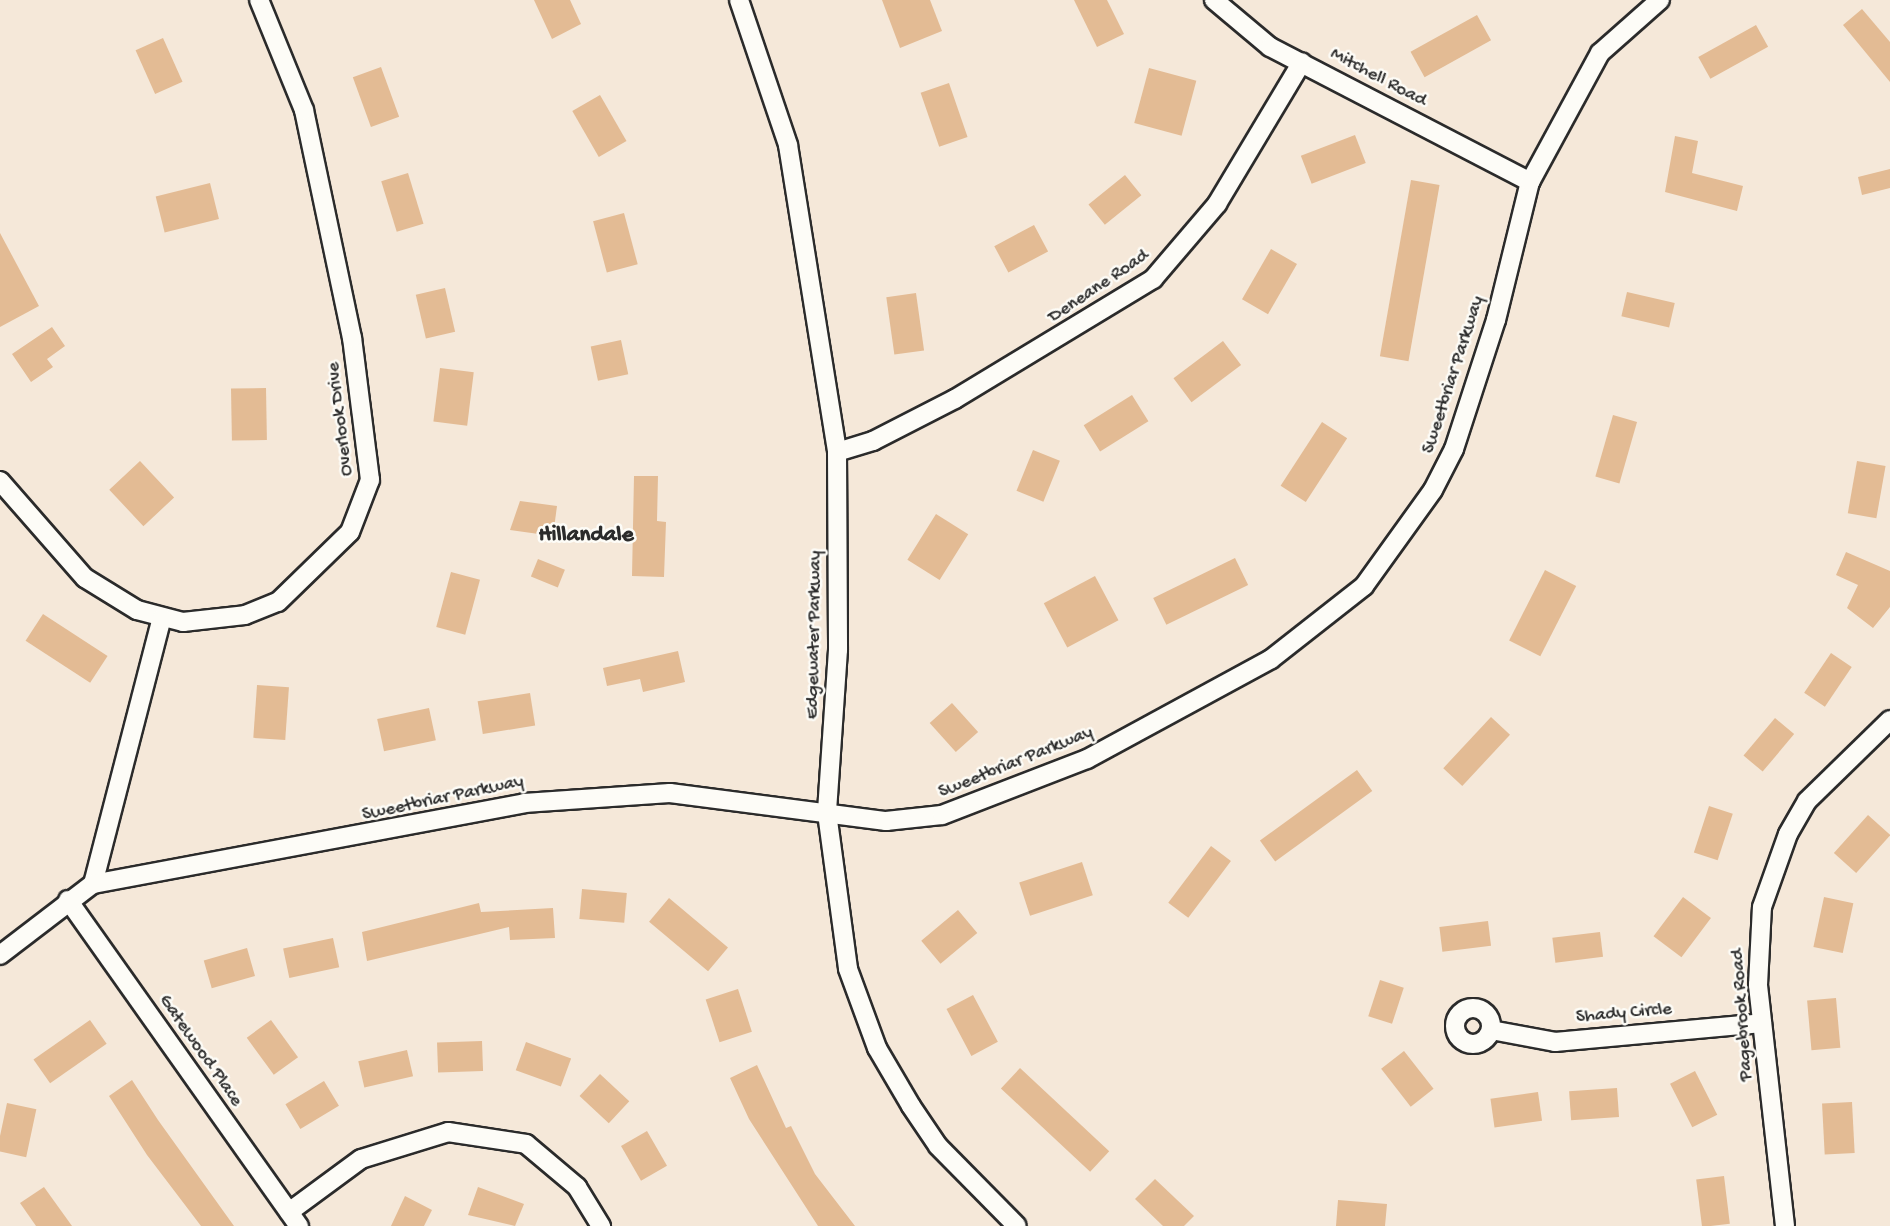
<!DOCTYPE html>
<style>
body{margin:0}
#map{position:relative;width:1890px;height:1226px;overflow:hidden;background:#f5e8d9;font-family:"Gochi Hand",sans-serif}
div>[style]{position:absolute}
.building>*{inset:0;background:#e3bb94;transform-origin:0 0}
.roads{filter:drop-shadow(2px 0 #2b2b2b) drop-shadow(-2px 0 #2b2b2b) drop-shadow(0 2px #2b2b2b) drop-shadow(0 -2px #2b2b2b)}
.minor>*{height:18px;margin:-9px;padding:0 9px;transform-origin:9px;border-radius:9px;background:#fdfcf7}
.minor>.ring{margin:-9px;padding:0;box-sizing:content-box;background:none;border:18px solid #fdfcf7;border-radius:50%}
span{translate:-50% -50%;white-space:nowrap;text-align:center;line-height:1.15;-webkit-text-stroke:5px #fdfcf7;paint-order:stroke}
.street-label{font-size:19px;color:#2b2b2b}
.quarter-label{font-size:23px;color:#2b2b2b;font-weight:700}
</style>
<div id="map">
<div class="building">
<div style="clip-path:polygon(534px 0,570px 0,581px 24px,552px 39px)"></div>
<div style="clip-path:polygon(882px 0,930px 0,942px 31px,900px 48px)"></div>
<div style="clip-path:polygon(1074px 0,1107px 0,1124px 34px,1097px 47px)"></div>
<div style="clip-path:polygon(1862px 9px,1890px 42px,1890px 82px,1843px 25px)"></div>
<div style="left:1477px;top:15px;width:29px;height:76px;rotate:61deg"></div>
<div style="left:1756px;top:25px;width:25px;height:66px;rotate:61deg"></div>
<div style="left:163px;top:38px;width:48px;height:30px;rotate:66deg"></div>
<div style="left:381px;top:67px;width:53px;height:30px;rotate:70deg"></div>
<div style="left:1149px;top:68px;width:49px;height:57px;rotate:15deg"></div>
<div style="left:949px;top:83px;width:57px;height:30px;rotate:71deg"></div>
<div style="left:600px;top:95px;width:53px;height:32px;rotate:60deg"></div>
<div style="left:1355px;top:135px;width:30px;height:58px;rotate:69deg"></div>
<div style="clip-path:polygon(1675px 136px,1698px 141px,1692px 173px,1743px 186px,1737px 211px,1665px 192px)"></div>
<div style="clip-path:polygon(1890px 169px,1890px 188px,1862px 195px,1858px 177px)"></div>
<div style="left:408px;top:173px;width:53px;height:28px;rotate:73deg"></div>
<div style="left:1125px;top:175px;width:26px;height:47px;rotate:51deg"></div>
<div style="left:1411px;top:180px;width:29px;height:179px;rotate:10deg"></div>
<div style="left:210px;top:183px;width:37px;height:56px;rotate:76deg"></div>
<div style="left:624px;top:213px;width:53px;height:32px;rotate:75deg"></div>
<div style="left:1034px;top:225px;width:30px;height:45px;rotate:62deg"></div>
<div style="clip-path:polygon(0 233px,39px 306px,0 327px)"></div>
<div style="left:1271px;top:249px;width:30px;height:58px;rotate:30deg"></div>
<div style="left:445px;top:288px;width:45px;height:30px;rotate:77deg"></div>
<div style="left:1627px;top:292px;width:49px;height:25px;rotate:13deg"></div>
<div style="left:916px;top:293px;width:58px;height:30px;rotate:82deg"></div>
<div style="clip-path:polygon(52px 327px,65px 346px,47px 359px,53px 367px,31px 382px,12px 354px)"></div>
<div style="left:621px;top:340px;width:35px;height:31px;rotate:78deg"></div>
<div style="left:1223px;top:341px;width:30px;height:62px;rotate:53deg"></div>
<div style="left:440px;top:368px;width:34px;height:54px;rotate:7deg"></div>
<div style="left:266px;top:388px;width:52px;height:35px;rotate:89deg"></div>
<div style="left:1132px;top:395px;width:31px;height:57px;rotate:58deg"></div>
<div style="left:1613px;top:415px;width:25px;height:64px;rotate:16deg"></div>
<div style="left:1322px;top:422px;width:30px;height:76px;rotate:33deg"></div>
<div style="left:1033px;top:450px;width:29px;height:44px;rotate:22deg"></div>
<div style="left:140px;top:461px;width:50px;height:42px;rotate:47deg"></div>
<div style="left:1857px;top:461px;width:29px;height:53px;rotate:10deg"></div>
<div style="clip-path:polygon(634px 476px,658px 476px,657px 521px,666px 522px,664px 577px,632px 576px)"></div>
<div style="clip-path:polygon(520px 501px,557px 506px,553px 536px,510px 530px)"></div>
<div style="left:936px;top:514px;width:38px;height:54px;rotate:32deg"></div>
<div style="clip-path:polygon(1846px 552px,1890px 571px,1890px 607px,1873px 628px,1847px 608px,1858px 585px,1836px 575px)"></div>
<div style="left:1235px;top:558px;width:30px;height:91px;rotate:64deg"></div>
<div style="left:538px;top:559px;width:29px;height:19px;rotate:22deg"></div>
<div style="left:1545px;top:570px;width:35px;height:79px;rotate:27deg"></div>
<div style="left:451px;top:572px;width:30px;height:57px;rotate:15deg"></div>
<div style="left:1095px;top:576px;width:50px;height:58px;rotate:62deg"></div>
<div style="left:43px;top:614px;width:77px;height:32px;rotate:33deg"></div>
<div style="clip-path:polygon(678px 651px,685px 682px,643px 692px,640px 679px,607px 686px,603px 668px)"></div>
<div style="left:1831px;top:653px;width:25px;height:48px;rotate:34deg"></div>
<div style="left:257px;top:685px;width:32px;height:53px;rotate:4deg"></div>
<div style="left:530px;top:693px;width:33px;height:53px;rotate:81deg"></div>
<div style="left:952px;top:703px;width:39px;height:30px;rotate:48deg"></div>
<div style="left:429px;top:708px;width:33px;height:53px;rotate:78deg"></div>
<div style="left:1491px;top:717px;width:26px;height:70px;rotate:43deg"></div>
<div style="left:1775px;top:718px;width:25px;height:49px;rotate:40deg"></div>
<div style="left:1357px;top:770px;width:26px;height:120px;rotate:54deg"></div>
<div style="left:1709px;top:806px;width:25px;height:49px;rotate:18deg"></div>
<div style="left:1868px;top:815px;width:30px;height:51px;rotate:42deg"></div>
<div style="left:1211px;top:846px;width:25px;height:71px;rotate:37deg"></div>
<div style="left:1082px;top:862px;width:35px;height:66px;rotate:72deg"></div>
<div style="left:582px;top:889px;width:45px;height:30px;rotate:5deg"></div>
<div style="left:1683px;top:897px;width:35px;height:49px;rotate:37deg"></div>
<div style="left:1824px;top:897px;width:30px;height:51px;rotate:12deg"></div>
<div style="left:669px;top:898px;width:77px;height:31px;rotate:40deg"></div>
<div style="clip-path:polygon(479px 903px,481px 912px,553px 908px,555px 938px,510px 940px,509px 927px,367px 961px,362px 932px)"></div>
<div style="left:958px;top:910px;width:30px;height:48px;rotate:50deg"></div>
<div style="left:1488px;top:921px;width:25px;height:49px;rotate:83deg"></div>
<div style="left:1600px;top:932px;width:25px;height:48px;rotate:83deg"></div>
<div style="left:333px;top:938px;width:30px;height:51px;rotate:78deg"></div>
<div style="left:247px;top:948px;width:29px;height:45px;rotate:74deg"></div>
<div style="left:1380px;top:980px;width:25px;height:38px;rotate:18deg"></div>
<div style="left:738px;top:989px;width:45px;height:34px;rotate:72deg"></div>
<div style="left:973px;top:995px;width:53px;height:30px;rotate:62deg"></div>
<div style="left:1836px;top:998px;width:50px;height:29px;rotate:85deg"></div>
<div style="left:90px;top:1020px;width:29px;height:69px;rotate:55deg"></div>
<div style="left:271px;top:1020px;width:46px;height:30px;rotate:54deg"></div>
<div style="left:482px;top:1041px;width:30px;height:45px;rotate:88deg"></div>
<div style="left:526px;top:1042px;width:48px;height:30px;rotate:20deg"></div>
<div style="left:407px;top:1050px;width:27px;height:50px;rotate:77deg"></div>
<div style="left:1404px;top:1051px;width:48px;height:29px;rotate:52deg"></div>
<div style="clip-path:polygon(757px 1065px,786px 1128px,791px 1126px,815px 1174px,855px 1226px,818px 1226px,749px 1119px,730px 1078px)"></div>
<div style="left:1020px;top:1068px;width:122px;height:28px;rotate:43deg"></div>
<div style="left:1695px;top:1071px;width:49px;height:28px;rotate:63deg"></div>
<div style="left:600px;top:1074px;width:40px;height:30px;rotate:43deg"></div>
<div style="clip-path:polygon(132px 1080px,158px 1120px,234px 1226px,201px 1226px,147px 1155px,109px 1096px)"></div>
<div style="left:324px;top:1081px;width:29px;height:45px;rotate:59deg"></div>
<div style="left:1617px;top:1088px;width:29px;height:48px;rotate:86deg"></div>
<div style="left:1538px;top:1092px;width:29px;height:48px;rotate:82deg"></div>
<div style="left:1852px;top:1102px;width:51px;height:30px;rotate:87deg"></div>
<div style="left:7px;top:1103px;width:30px;height:49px;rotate:12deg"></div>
<div style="left:647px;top:1131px;width:40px;height:30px;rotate:60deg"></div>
<div style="left:1724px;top:1176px;width:48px;height:28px;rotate:83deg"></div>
<div style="clip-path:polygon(1155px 1179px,1194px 1216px,1184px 1226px,1163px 1226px,1135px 1199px)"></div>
<div style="clip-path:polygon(44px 1187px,72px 1226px,36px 1226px,20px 1203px)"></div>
<div style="clip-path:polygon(478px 1187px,524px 1204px,515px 1226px,468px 1215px)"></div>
<div style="clip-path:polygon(405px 1196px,432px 1210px,424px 1226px,391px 1226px)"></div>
<div style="clip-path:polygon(1338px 1200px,1387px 1204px,1385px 1226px,1336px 1226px)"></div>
</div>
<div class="roads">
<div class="minor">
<div style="left:739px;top:0;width:153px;rotate:71.3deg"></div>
<div style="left:788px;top:145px;width:311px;rotate:80.9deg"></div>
<div style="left:837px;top:452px;width:198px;rotate:89.7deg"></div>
<div style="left:838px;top:650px;width:163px;rotate:93.9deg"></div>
<div style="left:827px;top:813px;width:157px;rotate:82.3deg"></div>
<div style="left:848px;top:969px;width:84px;rotate:69.8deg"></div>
<div style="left:877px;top:1048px;width:67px;rotate:59.6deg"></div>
<div style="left:911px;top:1106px;width:48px;rotate:56deg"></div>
<div style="left:938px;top:1146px;width:112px;rotate:45.4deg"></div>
<div style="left:1214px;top:0;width:73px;rotate:40deg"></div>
<div style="left:1270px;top:47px;width:293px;rotate:27.4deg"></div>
<div style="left:837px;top:452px;width:38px;rotate:-17deg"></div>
<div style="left:873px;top:441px;width:92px;rotate:-27.1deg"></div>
<div style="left:955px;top:399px;width:232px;rotate:-31.2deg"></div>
<div style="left:1153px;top:279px;width:99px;rotate:-49.5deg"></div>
<div style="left:1217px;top:204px;width:165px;rotate:-59.1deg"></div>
<div style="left:0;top:481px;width:129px;rotate:48.8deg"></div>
<div style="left:85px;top:578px;width:61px;rotate:31.6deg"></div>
<div style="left:137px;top:610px;width:48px;rotate:14.6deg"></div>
<div style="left:183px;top:622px;width:62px;rotate:-6.4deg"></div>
<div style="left:245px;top:615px;width:35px;rotate:-22deg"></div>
<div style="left:278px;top:602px;width:100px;rotate:-44.2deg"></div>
<div style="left:350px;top:532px;width:56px;rotate:-69deg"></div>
<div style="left:370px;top:480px;width:143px;rotate:-97.2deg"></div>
<div style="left:352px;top:338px;width:233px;rotate:-101.9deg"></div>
<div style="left:304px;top:110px;width:119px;rotate:-112.2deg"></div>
<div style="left:93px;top:884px;width:275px;rotate:-75.5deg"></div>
<div style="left:68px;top:900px;width:400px;rotate:54.7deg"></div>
<div style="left:0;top:955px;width:117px;rotate:-37.4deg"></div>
<div style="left:93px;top:884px;width:439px;rotate:-10.6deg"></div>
<div style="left:524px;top:803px;width:146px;rotate:-3.9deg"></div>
<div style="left:670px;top:793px;width:218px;rotate:7.4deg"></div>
<div style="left:886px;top:821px;width:56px;rotate:-6.1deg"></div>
<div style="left:942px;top:815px;width:155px;rotate:-21.1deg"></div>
<div style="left:1087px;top:759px;width:209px;rotate:-28.5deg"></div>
<div style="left:1271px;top:659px;width:118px;rotate:-38.1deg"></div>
<div style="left:1364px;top:586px;width:118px;rotate:-54.3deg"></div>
<div style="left:1433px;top:490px;width:46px;rotate:-62.9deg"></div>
<div style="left:1454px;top:449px;width:136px;rotate:-72deg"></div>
<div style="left:1496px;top:320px;width:142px;rotate:-76.2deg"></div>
<div style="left:1530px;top:182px;width:147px;rotate:-61.5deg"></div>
<div style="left:1600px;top:53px;width:80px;rotate:-41.5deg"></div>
<div class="ring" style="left:1455px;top:1008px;width:18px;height:18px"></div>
<div style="left:1491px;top:1030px;width:65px;rotate:10.6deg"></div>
<div style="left:1555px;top:1042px;width:208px;rotate:-5.2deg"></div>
<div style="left:289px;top:1212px;width:89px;rotate:-36.4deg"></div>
<div style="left:361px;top:1159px;width:91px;rotate:-17.2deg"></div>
<div style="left:448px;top:1132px;width:79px;rotate:8.7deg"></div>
<div style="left:526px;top:1144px;width:67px;rotate:40.1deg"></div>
<div style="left:577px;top:1187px;width:46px;rotate:58.4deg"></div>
<div style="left:1785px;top:1226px;width:243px;rotate:-96.4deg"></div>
<div style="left:1758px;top:985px;width:78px;rotate:-87.1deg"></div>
<div style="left:1762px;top:907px;width:77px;rotate:-70.4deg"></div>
<div style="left:1788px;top:834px;width:38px;rotate:-60deg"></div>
<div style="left:1807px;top:801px;width:116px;rotate:-44.3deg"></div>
</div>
</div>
<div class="street-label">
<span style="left:1378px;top:78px;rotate:28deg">Mitchell Road</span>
<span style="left:1099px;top:287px;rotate:-34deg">Deneane Road</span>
<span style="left:1454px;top:375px;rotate:-72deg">Sweetbriar Parkway</span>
<span style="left:341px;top:419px;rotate:-97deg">Overlook Drive</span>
<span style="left:815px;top:635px;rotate:-89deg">Edgewater Parkway</span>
<span style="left:1016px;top:763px;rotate:-22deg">Sweetbriar Parkway</span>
<span style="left:443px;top:799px;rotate:-12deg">Sweetbriar Parkway</span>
<span style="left:1624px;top:1014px;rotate:-5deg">Shady Circle</span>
<span style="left:1743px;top:1015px;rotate:-94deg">Pagebrook Road</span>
<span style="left:200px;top:1051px;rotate:55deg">Gatewood Place</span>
</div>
<div class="quarter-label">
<span style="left:586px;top:536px">Hillandale</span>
</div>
</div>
